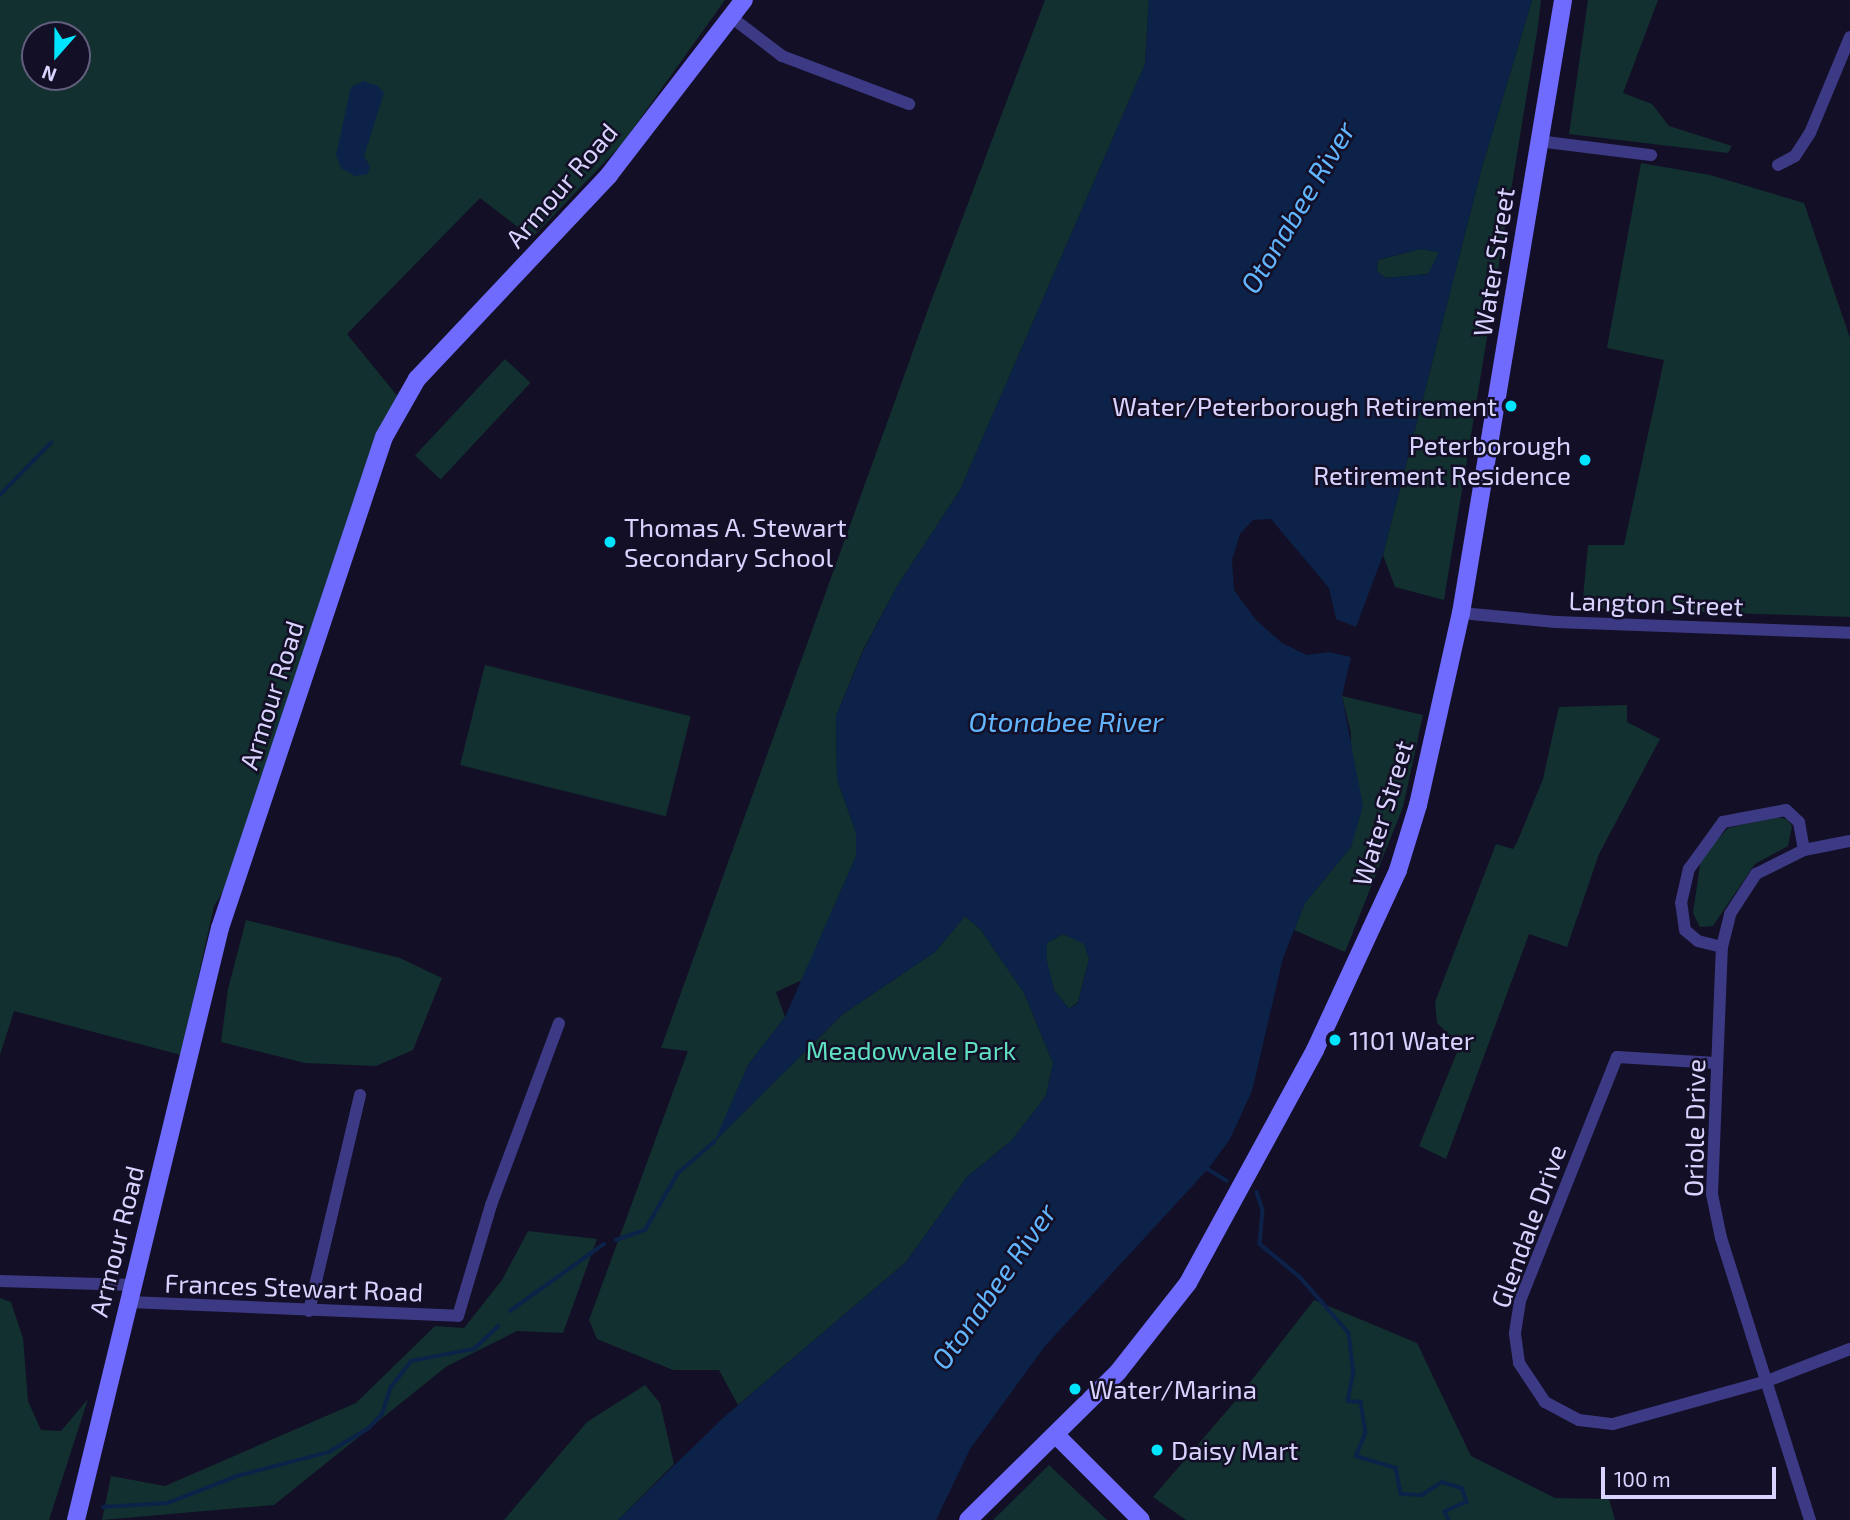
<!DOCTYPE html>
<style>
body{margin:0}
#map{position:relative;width:1850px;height:1520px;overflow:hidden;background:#130f26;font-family:"Exo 2",sans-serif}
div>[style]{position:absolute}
.green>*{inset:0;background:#12302f;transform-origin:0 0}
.water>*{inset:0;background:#0c2248}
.stream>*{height:3.5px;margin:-1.75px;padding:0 1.75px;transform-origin:1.75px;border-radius:1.75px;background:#0c2248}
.street>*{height:12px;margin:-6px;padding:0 6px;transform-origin:6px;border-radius:6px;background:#3d3a85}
.secondary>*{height:18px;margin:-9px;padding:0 9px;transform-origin:9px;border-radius:9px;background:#6f6bff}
.dots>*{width:19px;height:19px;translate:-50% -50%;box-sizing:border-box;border:4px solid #130f26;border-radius:50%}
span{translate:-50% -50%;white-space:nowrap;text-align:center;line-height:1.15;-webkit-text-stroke:5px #130f26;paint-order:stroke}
.street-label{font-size:26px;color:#d9d4ff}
.poi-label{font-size:26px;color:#d9d4ff}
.right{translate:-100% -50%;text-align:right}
.left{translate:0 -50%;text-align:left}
.park-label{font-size:26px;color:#5fe0c0}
.water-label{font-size:28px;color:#62b6ff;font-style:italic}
.north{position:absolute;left:21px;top:21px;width:70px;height:70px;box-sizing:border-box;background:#130f26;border:2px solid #625e7d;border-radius:50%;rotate:201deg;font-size:19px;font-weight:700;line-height:28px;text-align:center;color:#d9d4ff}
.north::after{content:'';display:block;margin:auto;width:24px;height:32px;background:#00e5ff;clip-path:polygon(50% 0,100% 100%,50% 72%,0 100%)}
.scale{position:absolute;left:1601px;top:1467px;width:175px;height:32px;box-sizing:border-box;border:4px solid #d9d4ff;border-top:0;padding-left:9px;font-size:21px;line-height:24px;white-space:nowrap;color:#d9d4ff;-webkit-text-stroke:5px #130f26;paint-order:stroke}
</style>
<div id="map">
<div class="green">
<div style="clip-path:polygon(evenodd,0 0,725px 0,622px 144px,532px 238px,480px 198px,347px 334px,399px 398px,232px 878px,214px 906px,181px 1055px,14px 1011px,0 1055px,0 0,35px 35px,77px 35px,77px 77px,35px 77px,35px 35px)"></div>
<div style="clip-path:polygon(1045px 0,1149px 0,1145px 64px,960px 490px,896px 588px,863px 650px,836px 716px,837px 779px,856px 833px,856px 856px,802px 980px,776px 992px,785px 1017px,748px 1065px,716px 1140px,843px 1014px,935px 952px,965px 916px,981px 930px,1024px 993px,1053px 1063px,1046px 1096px,1011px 1141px,967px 1177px,906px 1262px,738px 1405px,719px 1370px,673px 1370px,597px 1339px,589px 1320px,688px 1051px,661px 1048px,930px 304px)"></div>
<div style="clip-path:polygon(1532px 0,1541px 0,1538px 26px,1444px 600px,1395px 587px,1383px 555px,1482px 167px)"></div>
<div style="clip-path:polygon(1588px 0,1658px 0,1623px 93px,1652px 104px,1669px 126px,1732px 146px,1728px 153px,1569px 134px)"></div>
<div style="clip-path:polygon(1641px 163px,1710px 175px,1804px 203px,1850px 338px,1850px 617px,1582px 608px,1588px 545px,1624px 545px,1664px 360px,1607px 348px)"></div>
<div style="clip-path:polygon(1420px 249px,1439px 252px,1429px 274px,1385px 278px,1377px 271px,1378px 260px)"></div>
<div style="left:505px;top:359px;width:35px;height:132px;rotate:43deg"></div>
<div style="left:485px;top:665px;width:212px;height:103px;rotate:14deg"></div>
<div style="clip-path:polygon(1342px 696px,1423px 715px,1403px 807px,1345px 952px,1294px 930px,1305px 903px,1351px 847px,1351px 733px)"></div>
<div style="clip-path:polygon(1627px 705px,1627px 722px,1660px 739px,1599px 854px,1567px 947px,1529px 934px,1446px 1159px,1419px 1146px,1460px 1045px,1437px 1023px,1435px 1002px,1496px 844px,1513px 849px,1518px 840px,1543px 779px,1559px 707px)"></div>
<div style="clip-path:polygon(1777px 817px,1787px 819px,1792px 826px,1788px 846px,1755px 864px,1713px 926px,1700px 927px,1693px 913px,1701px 858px,1728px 828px)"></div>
<div style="clip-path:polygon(246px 920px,400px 958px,442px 978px,413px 1050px,376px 1066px,305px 1063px,221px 1042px,228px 989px)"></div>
<div style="clip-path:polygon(1063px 934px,1084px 943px,1089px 959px,1078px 1002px,1069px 1009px,1054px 990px,1047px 962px,1047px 943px)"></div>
<div style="clip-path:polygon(528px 1231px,597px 1239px,563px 1333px,517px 1331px,447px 1366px,274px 1505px,102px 1520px,111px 1476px,165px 1486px,356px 1403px,435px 1326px,464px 1328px,502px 1280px)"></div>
<div style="clip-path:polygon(0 1298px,11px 1302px,23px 1338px,28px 1401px,41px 1430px,61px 1431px,88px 1399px,49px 1520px,0 1520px)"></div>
<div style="clip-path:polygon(1314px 1300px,1417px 1343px,1471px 1456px,1555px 1498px,1609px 1499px,1615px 1520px,1186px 1520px,1153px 1497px,1237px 1399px)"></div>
<div style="clip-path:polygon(645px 1385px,660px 1403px,674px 1464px,618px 1520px,504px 1520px,587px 1422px)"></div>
<div style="clip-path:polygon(1049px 1465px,1107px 1520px,993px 1520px)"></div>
</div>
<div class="water">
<div style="clip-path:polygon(evenodd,1149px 0,1532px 0,1482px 167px,1383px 555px,1356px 627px,1336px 619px,1329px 588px,1271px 519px,1253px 520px,1240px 534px,1232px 560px,1234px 590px,1256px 620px,1282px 643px,1307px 655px,1329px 652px,1351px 657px,1342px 696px,1363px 806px,1351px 847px,1305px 903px,1283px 958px,1252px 1091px,1230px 1139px,1208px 1169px,1045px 1346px,970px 1449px,936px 1520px,618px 1520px,723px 1418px,906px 1262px,967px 1177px,1011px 1141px,1046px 1096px,1053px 1063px,1024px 993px,981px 930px,965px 916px,935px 952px,843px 1014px,714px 1142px,748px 1065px,785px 1017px,856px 856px,856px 833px,837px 779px,836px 716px,863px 651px,896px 588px,960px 490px,1145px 64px,1149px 0,1420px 249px,1439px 252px,1428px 274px,1385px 278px,1377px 271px,1378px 260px,1420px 249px,1149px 0,1063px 934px,1084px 944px,1089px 959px,1078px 1003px,1069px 1009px,1054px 990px,1047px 962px,1047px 943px,1063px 934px)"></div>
<div style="clip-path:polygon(363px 81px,378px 86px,384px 93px,364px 156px,370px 166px,368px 174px,355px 176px,341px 168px,336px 155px,351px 87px)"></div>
</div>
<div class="stream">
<div style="left:0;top:495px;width:73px;rotate:-45.6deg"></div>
<div style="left:1208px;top:1169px;width:22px;rotate:32deg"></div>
<div style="left:1257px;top:1192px;width:19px;rotate:72deg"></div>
<div style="left:1263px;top:1210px;width:34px;rotate:95deg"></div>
<div style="left:1260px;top:1244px;width:52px;rotate:39.5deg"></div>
<div style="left:1300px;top:1277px;width:74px;rotate:48.8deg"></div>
<div style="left:1349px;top:1333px;width:38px;rotate:83deg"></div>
<div style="left:1354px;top:1371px;width:31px;rotate:101deg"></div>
<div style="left:1348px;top:1401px;width:13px;rotate:4deg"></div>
<div style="left:1361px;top:1402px;width:31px;rotate:81deg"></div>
<div style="left:1366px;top:1433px;width:25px;rotate:113deg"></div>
<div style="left:1356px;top:1456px;width:42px;rotate:16.7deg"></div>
<div style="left:1396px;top:1468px;width:26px;rotate:79deg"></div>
<div style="left:1401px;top:1494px;width:21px;rotate:3deg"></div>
<div style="left:1422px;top:1495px;width:24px;rotate:-33deg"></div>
<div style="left:1442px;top:1482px;width:21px;rotate:17deg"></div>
<div style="left:1462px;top:1488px;width:15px;rotate:70deg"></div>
<div style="left:1467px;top:1502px;width:24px;rotate:156deg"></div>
<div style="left:1445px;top:1512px;width:9px;rotate:63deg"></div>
<div style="left:616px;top:1240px;width:31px;rotate:-19deg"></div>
<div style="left:645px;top:1230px;width:66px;rotate:-59.9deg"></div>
<div style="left:678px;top:1173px;width:48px;rotate:-40.7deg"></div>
<div style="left:510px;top:1311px;width:115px;rotate:-35.5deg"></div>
<div style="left:103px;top:1507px;width:65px;rotate:-3.5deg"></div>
<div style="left:168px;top:1503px;width:74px;rotate:-21.4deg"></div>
<div style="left:237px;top:1476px;width:95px;rotate:-14.6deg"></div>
<div style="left:329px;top:1452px;width:47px;rotate:-31deg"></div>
<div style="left:369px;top:1428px;width:19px;rotate:-47deg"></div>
<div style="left:382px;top:1414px;width:28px;rotate:-72deg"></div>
<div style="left:391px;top:1387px;width:33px;rotate:-52deg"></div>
<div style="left:411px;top:1361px;width:64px;rotate:-10.8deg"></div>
<div style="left:474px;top:1349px;width:33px;rotate:-43deg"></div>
</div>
<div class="street">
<div style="left:731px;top:17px;width:64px;rotate:37.4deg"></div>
<div style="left:782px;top:56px;width:136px;rotate:20.7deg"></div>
<div style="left:1538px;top:141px;width:114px;rotate:7.1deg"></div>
<div style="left:1778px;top:165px;width:19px;rotate:-28deg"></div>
<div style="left:1795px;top:156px;width:27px;rotate:-57deg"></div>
<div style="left:1810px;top:133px;width:104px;rotate:-67.4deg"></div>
<div style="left:1461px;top:613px;width:95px;rotate:5.4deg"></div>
<div style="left:1556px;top:622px;width:294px;rotate:2.1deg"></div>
<div style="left:1722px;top:947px;width:25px;rotate:-166deg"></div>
<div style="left:1698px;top:941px;width:17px;rotate:-140deg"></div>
<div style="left:1685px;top:930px;width:27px;rotate:-98deg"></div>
<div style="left:1681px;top:903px;width:35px;rotate:-77deg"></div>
<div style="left:1689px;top:869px;width:58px;rotate:-54.1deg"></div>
<div style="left:1723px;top:822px;width:64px;rotate:-10.8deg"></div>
<div style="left:1786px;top:810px;width:18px;rotate:43deg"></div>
<div style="left:1799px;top:822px;width:28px;rotate:80deg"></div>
<div style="left:1716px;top:1063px;width:99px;rotate:-176.5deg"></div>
<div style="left:1617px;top:1057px;width:263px;rotate:111.7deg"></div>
<div style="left:1520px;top:1301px;width:33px;rotate:99deg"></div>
<div style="left:1515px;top:1334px;width:29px;rotate:82deg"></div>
<div style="left:1519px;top:1363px;width:47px;rotate:56.3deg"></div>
<div style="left:1545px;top:1402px;width:38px;rotate:28deg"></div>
<div style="left:1579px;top:1420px;width:34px;rotate:7deg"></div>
<div style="left:1613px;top:1424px;width:160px;rotate:-15.6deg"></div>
<div style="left:1767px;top:1381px;width:89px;rotate:-21.1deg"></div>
<div style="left:0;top:1281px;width:133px;rotate:1.7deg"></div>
<div style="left:129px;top:1302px;width:329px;rotate:2.4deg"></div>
<div style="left:458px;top:1316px;width:116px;rotate:-73.4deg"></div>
<div style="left:491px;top:1205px;width:194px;rotate:-69.5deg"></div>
<div style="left:309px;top:1311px;width:222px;rotate:-76.7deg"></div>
<div style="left:1810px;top:1520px;width:296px;rotate:-107.5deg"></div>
<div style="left:1721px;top:1238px;width:45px;rotate:-101.6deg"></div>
<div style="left:1712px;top:1194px;width:247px;rotate:-87.7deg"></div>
<div style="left:1722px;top:947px;width:34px;rotate:-76deg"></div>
<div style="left:1730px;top:914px;width:48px;rotate:-57deg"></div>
<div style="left:1756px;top:874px;width:54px;rotate:-26.6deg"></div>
<div style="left:1804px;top:850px;width:47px;rotate:-11.1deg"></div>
</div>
<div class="secondary">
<div style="left:1056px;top:1435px;width:120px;rotate:45deg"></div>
<div style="left:76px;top:1520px;width:609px;rotate:-76.33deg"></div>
<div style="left:220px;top:928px;width:518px;rotate:-71.53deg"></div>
<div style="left:384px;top:437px;width:67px;rotate:-60.4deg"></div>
<div style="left:417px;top:379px;width:280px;rotate:-46.7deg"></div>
<div style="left:609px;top:175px;width:221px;rotate:-52.4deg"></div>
<div style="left:968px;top:1520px;width:211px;rotate:-44.6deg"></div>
<div style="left:1118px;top:1372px;width:113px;rotate:-51.8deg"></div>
<div style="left:1188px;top:1283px;width:265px;rotate:-61.4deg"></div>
<div style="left:1315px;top:1050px;width:198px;rotate:-65.2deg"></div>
<div style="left:1398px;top:870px;width:68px;rotate:-72.9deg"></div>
<div style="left:1418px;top:805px;width:197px;rotate:-77.4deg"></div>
<div style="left:1461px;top:613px;width:621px;rotate:-80.55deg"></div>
</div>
<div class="dots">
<div style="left:1511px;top:406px;background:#00e5ff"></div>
<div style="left:1585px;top:460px;background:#00e5ff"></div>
<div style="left:610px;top:542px;background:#00e5ff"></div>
<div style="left:1335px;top:1040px;background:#00e5ff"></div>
<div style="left:1075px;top:1389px;background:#00e5ff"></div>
<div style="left:1157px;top:1450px;background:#00e5ff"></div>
</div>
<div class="street-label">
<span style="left:561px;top:185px;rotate:-49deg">Armour Road</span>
<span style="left:1493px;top:262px;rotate:-81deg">Water Street</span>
<span style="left:1656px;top:603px;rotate:2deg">Langton Street</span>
<span style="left:271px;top:695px;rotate:-72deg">Armour Road</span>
<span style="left:1382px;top:813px;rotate:-73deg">Water Street</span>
<span style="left:1694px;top:1128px;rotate:-89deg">Oriole Drive</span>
<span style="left:1528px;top:1226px;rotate:-70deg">Glendale Drive</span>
<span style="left:116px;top:1241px;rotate:-76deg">Armour Road</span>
<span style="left:294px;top:1287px;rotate:2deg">Frances Stewart Road</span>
</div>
<div class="poi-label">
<span class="right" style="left:1497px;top:406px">Water/Peterborough Retirement</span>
<span class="right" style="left:1571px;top:460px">Peterborough<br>Retirement Residence</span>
<span class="left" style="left:624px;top:542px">Thomas A. Stewart<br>Secondary School</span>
<span class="left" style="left:1349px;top:1040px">1101 Water</span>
<span class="left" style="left:1089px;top:1389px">Water/Marina</span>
<span class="left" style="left:1171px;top:1450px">Daisy Mart</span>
</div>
<div class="park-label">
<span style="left:911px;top:1050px">Meadowvale Park</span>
</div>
<div class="water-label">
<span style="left:1297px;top:207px;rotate:-59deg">Otonabee River</span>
<span style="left:1066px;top:721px">Otonabee River</span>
<span style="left:993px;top:1286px;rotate:-55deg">Otonabee River</span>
</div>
<div class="north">N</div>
<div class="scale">100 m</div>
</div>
